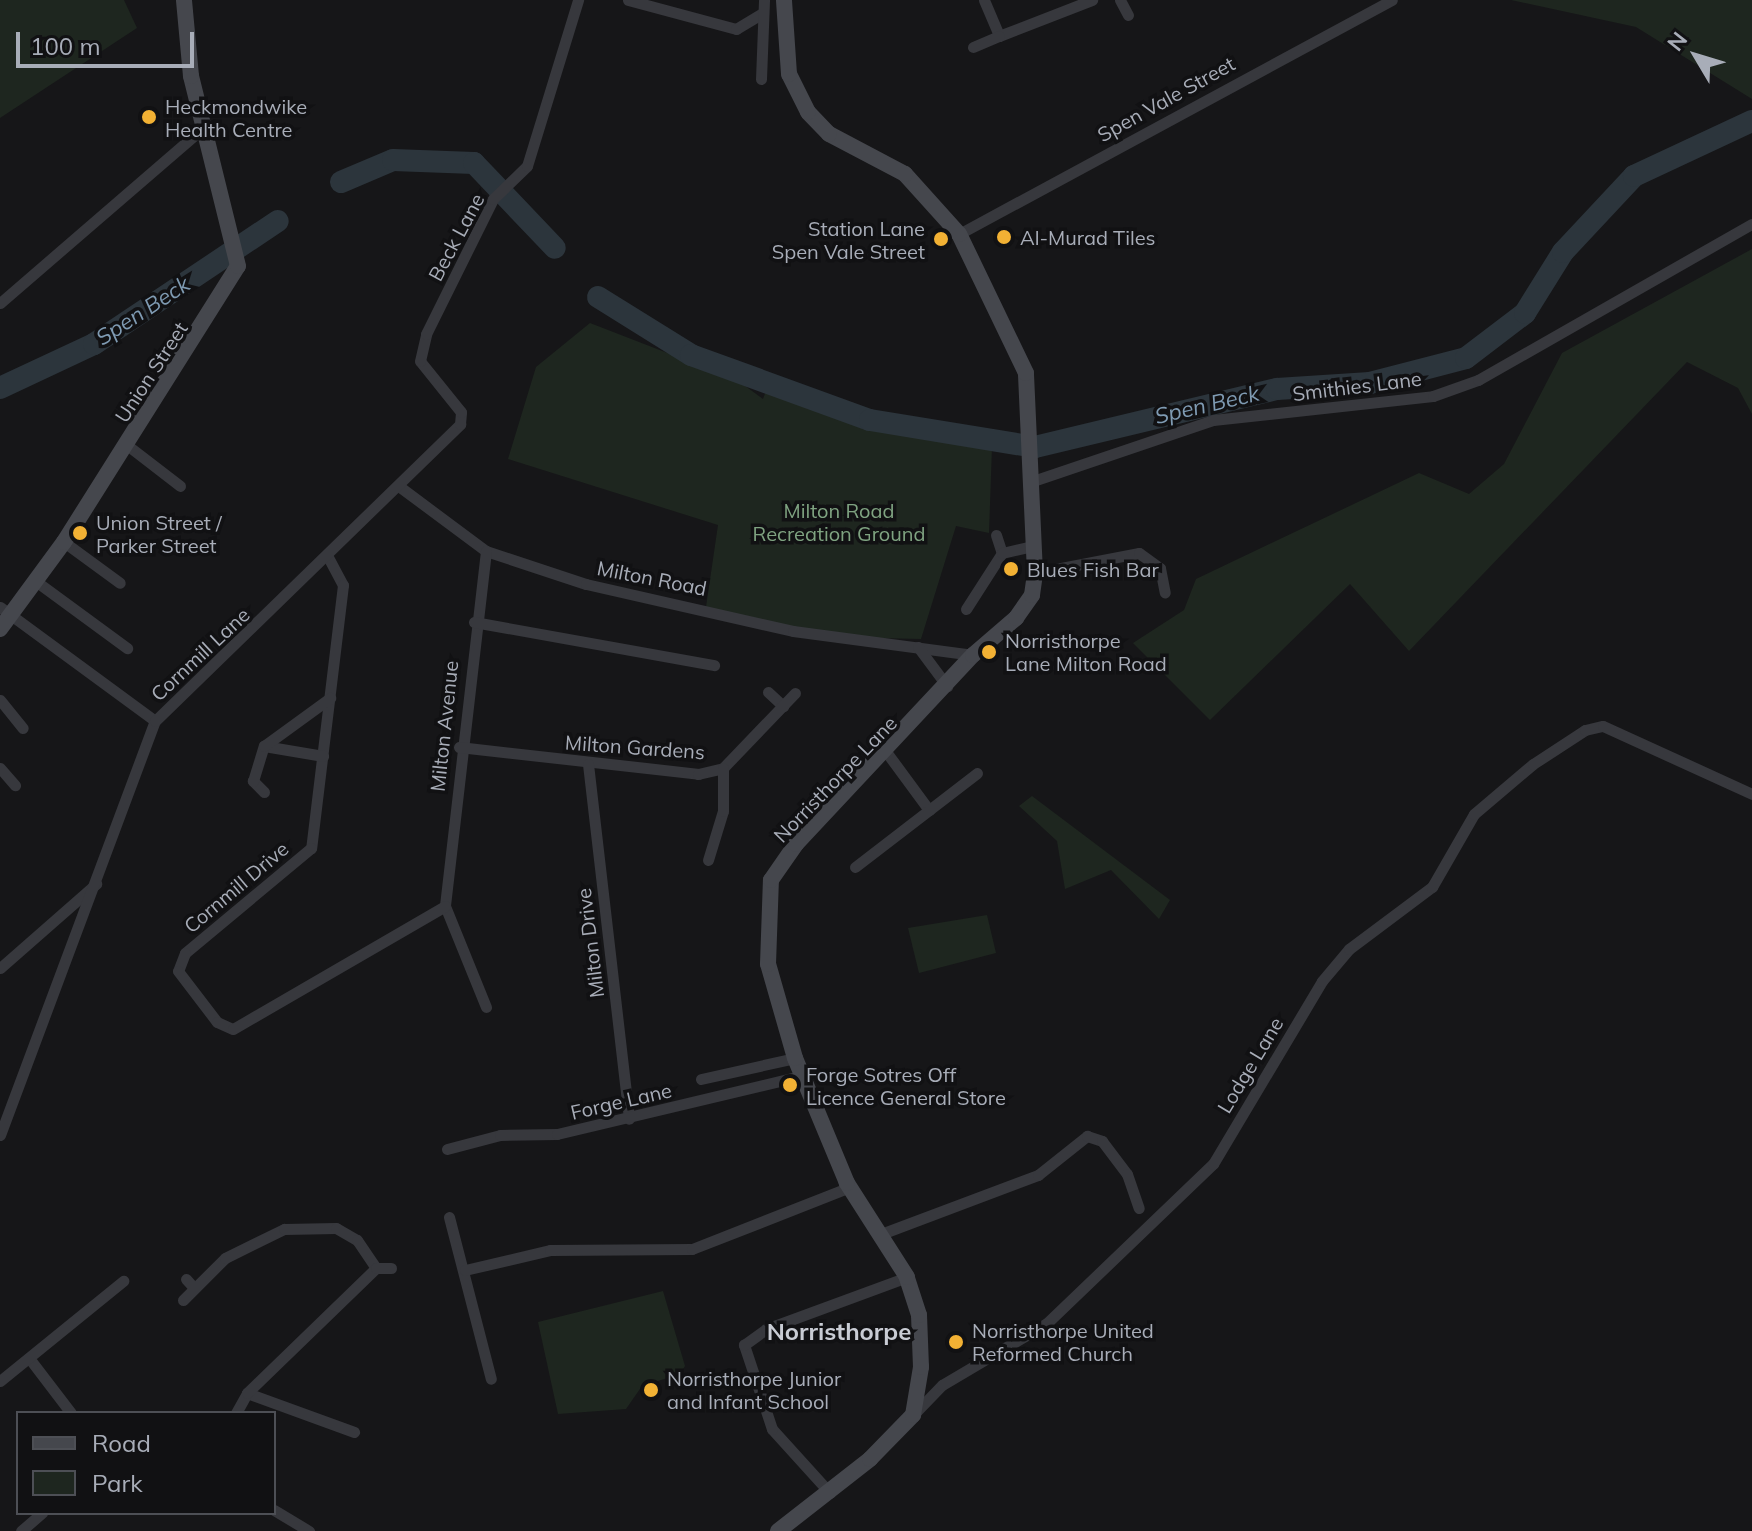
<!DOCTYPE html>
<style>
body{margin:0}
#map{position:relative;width:1752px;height:1531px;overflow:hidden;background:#161618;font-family:Mulish,sans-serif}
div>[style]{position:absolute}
.green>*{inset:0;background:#1e261f}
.river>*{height:22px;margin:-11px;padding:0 11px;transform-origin:11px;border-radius:11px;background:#2c353c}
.street>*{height:11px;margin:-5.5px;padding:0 5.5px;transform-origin:5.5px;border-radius:5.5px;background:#37383d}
.secondary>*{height:16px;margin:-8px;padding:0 8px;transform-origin:8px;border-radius:8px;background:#45474d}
.dots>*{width:22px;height:22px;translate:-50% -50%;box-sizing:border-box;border:4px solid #111113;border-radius:50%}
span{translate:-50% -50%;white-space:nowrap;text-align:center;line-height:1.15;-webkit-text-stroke:7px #111113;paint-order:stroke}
.street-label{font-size:20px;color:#a8adb8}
.poi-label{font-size:20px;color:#a8adb8}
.left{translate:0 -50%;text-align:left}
.right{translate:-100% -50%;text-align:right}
.park-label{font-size:20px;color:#7fa381}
.water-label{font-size:22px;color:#7f9bb3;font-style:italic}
.quarter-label{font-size:24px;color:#c9ccd4;font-weight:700}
.legend{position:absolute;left:16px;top:1411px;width:260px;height:104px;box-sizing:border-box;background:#111113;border:2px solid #4d4f55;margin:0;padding:10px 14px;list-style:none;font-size:24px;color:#a8adb8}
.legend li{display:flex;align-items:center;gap:16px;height:40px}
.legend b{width:40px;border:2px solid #4d4f55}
.north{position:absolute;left:1656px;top:16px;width:80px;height:80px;-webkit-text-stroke:6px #111113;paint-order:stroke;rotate:308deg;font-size:22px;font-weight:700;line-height:32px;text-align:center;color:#a8adb8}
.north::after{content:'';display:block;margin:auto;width:28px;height:36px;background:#a8adb8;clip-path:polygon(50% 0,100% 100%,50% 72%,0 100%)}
.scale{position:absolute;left:16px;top:32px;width:178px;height:36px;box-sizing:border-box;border:4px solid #a8adb8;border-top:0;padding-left:10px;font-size:24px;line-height:28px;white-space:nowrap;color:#a8adb8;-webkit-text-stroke:6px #111113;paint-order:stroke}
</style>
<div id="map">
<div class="green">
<div style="clip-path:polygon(0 0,124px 0,137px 28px,0 118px)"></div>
<div style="clip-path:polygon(1511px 0,1752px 0,1752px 99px,1636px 27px)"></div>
<div style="clip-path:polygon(1752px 249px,1752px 414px,1738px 388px,1687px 362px,1409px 651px,1350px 584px,1210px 720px,1133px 643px,1184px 610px,1196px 579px,1419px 473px,1469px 494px,1504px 464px,1562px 353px)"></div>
<div style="clip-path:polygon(590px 323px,737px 380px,763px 399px,769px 383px,992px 447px,989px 533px,956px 526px,921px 639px,832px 637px,706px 607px,718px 525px,508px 459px,536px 367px)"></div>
<div style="clip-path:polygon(1032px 796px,1170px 900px,1159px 919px,1111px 870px,1065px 889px,1057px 841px,1019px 806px)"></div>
<div style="clip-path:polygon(987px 915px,996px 953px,919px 973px,908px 928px)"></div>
<div style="clip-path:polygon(663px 1291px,685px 1366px,680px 1374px,642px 1386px,626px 1409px,558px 1414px,538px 1322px)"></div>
</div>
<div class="river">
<div style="left:341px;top:182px;width:56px;rotate:-22.9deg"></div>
<div style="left:393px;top:160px;width:81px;rotate:2.1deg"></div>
<div style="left:474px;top:163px;width:117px;rotate:46.4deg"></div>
<div style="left:598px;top:297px;width:110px;rotate:31.9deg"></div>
<div style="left:691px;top:355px;width:190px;rotate:20deg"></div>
<div style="left:870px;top:420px;width:167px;rotate:9.3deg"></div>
<div style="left:1035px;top:447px;width:249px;rotate:-13.5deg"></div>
<div style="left:1277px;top:389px;width:93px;rotate:-3.7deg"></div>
<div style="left:1370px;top:383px;width:99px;rotate:-14.6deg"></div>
<div style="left:1466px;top:358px;width:74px;rotate:-37.3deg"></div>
<div style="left:1525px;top:313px;width:72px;rotate:-58.1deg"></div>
<div style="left:1563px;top:252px;width:104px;rotate:-46.9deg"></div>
<div style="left:1634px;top:176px;width:130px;rotate:-25deg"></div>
<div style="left:0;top:388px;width:104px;rotate:-25.1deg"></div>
<div style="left:94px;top:344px;width:221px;rotate:-33.8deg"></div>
</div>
<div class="street">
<div style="left:628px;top:0;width:112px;rotate:15deg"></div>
<div style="left:736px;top:29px;width:31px;rotate:-31deg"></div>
<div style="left:984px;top:0;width:39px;rotate:67deg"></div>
<div style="left:999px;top:36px;width:100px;rotate:-21.2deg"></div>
<div style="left:1120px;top:0;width:17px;rotate:62deg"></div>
<div style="left:973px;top:47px;width:28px;rotate:-23deg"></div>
<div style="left:761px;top:79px;width:79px;rotate:-87.8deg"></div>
<div style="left:959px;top:234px;width:492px;rotate:-28.4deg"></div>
<div style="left:0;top:303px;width:269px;rotate:-40.8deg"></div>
<div style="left:127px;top:445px;width:67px;rotate:37.7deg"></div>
<div style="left:1030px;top:482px;width:193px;rotate:-18.7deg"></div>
<div style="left:1213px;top:420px;width:221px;rotate:-6.2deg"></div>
<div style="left:1433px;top:396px;width:48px;rotate:-19.6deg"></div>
<div style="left:1478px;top:380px;width:315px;rotate:-29.7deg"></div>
<div style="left:400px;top:487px;width:107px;rotate:36.7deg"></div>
<div style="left:486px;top:551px;width:105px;rotate:18.3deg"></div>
<div style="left:586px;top:584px;width:212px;rotate:12.8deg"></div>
<div style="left:793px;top:631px;width:182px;rotate:7.6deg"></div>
<div style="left:996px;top:535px;width:19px;rotate:72deg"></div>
<div style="left:64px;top:542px;width:69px;rotate:36.2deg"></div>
<div style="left:486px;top:551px;width:357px;rotate:96.6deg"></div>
<div style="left:445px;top:906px;width:109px;rotate:67.9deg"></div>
<div style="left:328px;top:557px;width:32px;rotate:62deg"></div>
<div style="left:343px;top:585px;width:265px;rotate:96.9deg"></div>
<div style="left:311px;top:848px;width:164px;rotate:140.2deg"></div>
<div style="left:185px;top:953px;width:19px;rotate:111deg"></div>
<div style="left:178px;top:971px;width:64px;rotate:52.6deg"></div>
<div style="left:217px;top:1022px;width:17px;rotate:24deg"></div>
<div style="left:233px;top:1029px;width:245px;rotate:-30.1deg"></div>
<div style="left:1035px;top:573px;width:106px;rotate:-10.9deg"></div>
<div style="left:1139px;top:553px;width:26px;rotate:36deg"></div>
<div style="left:1160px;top:568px;width:25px;rotate:79deg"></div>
<div style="left:37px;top:582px;width:112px;rotate:36.3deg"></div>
<div style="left:0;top:607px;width:192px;rotate:36.3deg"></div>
<div style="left:966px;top:609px;width:67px;rotate:-57.3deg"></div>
<div style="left:1002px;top:553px;width:32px;rotate:-13deg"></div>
<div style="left:474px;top:622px;width:244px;rotate:10.2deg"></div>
<div style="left:918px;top:647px;width:49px;rotate:53.4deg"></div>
<div style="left:768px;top:692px;width:21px;rotate:43deg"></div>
<div style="left:0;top:700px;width:36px;rotate:51deg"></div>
<div style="left:264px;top:746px;width:60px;rotate:9.6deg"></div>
<div style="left:459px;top:747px;width:241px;rotate:6.4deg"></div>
<div style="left:698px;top:774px;width:26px;rotate:-13deg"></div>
<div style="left:723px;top:768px;width:104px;rotate:-46.2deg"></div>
<div style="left:887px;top:753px;width:71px;rotate:53.6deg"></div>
<div style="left:588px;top:764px;width:357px;rotate:83.4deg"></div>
<div style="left:0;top:768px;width:23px;rotate:49deg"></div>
<div style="left:264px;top:792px;width:16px;rotate:-135deg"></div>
<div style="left:253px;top:781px;width:37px;rotate:-73deg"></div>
<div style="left:264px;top:746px;width:82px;rotate:-36deg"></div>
<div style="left:708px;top:860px;width:51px;rotate:-73deg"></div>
<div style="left:723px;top:811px;width:43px;rotate:-90deg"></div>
<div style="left:855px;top:867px;width:154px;rotate:-37.6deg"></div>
<div style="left:0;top:968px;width:128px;rotate:-41.2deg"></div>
<div style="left:701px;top:1079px;width:96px;rotate:-12.6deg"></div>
<div style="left:0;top:1135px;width:442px;rotate:-69.5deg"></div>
<div style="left:155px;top:721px;width:426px;rotate:-44.2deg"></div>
<div style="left:460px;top:424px;width:12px;rotate:-85deg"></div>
<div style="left:461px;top:412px;width:65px;rotate:-128.8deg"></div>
<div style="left:420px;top:361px;width:28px;rotate:-77deg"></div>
<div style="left:426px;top:334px;width:151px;rotate:-63.6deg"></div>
<div style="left:493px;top:199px;width:47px;rotate:-44.1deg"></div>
<div style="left:527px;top:166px;width:174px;rotate:-72.9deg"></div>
<div style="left:447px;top:1149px;width:55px;rotate:-14.8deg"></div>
<div style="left:500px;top:1135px;width:57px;rotate:-1deg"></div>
<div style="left:557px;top:1134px;width:251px;rotate:-13.4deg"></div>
<div style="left:449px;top:1217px;width:167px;rotate:75.5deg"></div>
<div style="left:881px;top:1234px;width:168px;rotate:-20.6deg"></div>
<div style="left:1038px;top:1175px;width:63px;rotate:-38.5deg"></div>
<div style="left:1087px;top:1136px;width:16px;rotate:18deg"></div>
<div style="left:1102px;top:1141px;width:41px;rotate:52.9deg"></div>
<div style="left:1127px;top:1174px;width:36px;rotate:71deg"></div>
<div style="left:465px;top:1270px;width:87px;rotate:-13.2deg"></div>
<div style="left:550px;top:1250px;width:142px;rotate:-0.4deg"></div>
<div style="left:692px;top:1249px;width:170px;rotate:-21.4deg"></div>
<div style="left:186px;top:1279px;width:12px;rotate:48deg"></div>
<div style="left:183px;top:1300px;width:59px;rotate:-45deg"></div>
<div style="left:225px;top:1258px;width:66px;rotate:-26.2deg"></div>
<div style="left:284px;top:1229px;width:52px;rotate:-1.1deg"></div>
<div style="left:336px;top:1228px;width:24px;rotate:30deg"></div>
<div style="left:357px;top:1240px;width:34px;rotate:56deg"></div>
<div style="left:29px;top:1358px;width:69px;rotate:52.6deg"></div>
<div style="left:0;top:1381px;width:159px;rotate:-39.1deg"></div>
<div style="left:247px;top:1393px;width:114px;rotate:20deg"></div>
<div style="left:236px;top:1413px;width:23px;rotate:-61deg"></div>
<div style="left:247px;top:1393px;width:180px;rotate:-44.1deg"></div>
<div style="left:376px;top:1268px;width:15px"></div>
<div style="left:913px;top:1415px;width:42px;rotate:-46deg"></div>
<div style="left:942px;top:1385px;width:122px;rotate:-30.6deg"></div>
<div style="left:1047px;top:1323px;width:230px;rotate:-43.8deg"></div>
<div style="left:1213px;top:1164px;width:213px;rotate:-59.2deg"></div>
<div style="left:1322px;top:981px;width:42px;rotate:-49.8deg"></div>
<div style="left:1349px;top:949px;width:104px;rotate:-36.8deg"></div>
<div style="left:1432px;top:887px;width:84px;rotate:-60.1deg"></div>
<div style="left:1474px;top:814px;width:77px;rotate:-40.3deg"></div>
<div style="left:1533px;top:764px;width:62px;rotate:-33.2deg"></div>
<div style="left:1585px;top:730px;width:18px;rotate:-13deg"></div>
<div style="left:1603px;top:726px;width:164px;rotate:24.5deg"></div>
<div style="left:830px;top:1493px;width:86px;rotate:-132.2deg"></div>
<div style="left:772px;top:1429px;width:89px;rotate:-108.4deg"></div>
<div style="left:744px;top:1345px;width:27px;rotate:-36deg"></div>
<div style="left:766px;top:1329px;width:150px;rotate:-20.2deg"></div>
<div style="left:274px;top:1510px;width:41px;rotate:31deg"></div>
<div style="left:21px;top:1531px;width:28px;rotate:-41deg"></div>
</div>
<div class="secondary">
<div style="left:0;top:629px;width:108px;rotate:-53.7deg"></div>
<div style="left:64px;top:542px;width:326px;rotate:-57.8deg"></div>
<div style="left:238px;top:266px;width:196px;rotate:-103.9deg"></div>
<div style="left:191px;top:76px;width:76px;rotate:-95.3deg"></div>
<div style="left:778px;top:1531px;width:117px;rotate:-38deg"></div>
<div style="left:870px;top:1459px;width:62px;rotate:-45.7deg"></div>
<div style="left:913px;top:1415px;width:49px;rotate:-80.5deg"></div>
<div style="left:921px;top:1367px;width:52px;rotate:-92.2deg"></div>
<div style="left:919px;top:1315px;width:40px;rotate:-108deg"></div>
<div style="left:907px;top:1277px;width:112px;rotate:-122.6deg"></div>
<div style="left:847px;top:1183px;width:135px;rotate:-112.6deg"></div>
<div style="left:795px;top:1058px;width:98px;rotate:-106deg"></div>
<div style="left:768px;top:964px;width:84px;rotate:-88deg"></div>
<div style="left:771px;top:880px;width:44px;rotate:-55.2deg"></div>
<div style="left:796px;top:844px;width:259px;rotate:-46.9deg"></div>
<div style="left:973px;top:655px;width:57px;rotate:-40.7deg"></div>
<div style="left:1016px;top:618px;width:28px;rotate:-55deg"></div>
<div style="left:1032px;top:595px;width:22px;rotate:-82deg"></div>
<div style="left:1035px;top:573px;width:200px;rotate:-92.6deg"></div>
<div style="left:1026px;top:373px;width:154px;rotate:-115.7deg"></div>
<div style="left:959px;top:234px;width:81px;rotate:-132deg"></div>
<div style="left:905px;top:174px;width:86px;rotate:-152.2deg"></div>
<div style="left:829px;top:134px;width:30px;rotate:-134deg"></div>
<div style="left:808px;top:112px;width:42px;rotate:-116.6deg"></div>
<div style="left:789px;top:74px;width:74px;rotate:-93.9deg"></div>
</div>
<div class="dots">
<div style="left:149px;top:117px;background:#f2b134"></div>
<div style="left:1004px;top:237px;background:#f2b134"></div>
<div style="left:941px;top:239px;background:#f2b134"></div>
<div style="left:80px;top:533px;background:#f2b134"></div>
<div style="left:1011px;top:569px;background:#f2b134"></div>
<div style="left:989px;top:652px;background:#f2b134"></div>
<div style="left:790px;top:1085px;background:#f2b134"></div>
<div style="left:956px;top:1342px;background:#f2b134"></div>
<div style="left:651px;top:1390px;background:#f2b134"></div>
</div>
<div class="street-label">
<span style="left:1166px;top:99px;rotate:-29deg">Spen Vale Street</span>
<span style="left:456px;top:237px;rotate:-62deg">Beck Lane</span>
<span style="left:151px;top:372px;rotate:-57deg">Union Street</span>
<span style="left:1357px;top:386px;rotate:-7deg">Smithies Lane</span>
<span style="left:652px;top:578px;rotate:11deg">Milton Road</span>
<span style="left:200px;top:654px;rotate:-43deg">Cornmill Lane</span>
<span style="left:444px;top:726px;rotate:-84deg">Milton Avenue</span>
<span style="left:635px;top:747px;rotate:4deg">Milton Gardens</span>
<span style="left:835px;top:779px;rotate:-46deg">Norristhorpe Lane</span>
<span style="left:236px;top:887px;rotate:-40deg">Cornmill Drive</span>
<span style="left:590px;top:943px;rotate:-97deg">Milton Drive</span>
<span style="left:1250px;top:1065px;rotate:-59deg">Lodge Lane</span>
<span style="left:621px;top:1101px;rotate:-13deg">Forge Lane</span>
</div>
<div class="poi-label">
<span class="left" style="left:165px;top:118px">Heckmondwike<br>Health Centre</span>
<span class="right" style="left:925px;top:240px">Station Lane<br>Spen Vale Street</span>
<span class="left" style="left:1020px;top:237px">Al-Murad Tiles</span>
<span class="left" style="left:96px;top:534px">Union Street /<br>Parker Street</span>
<span class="left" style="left:1027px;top:569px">Blues Fish Bar</span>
<span class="left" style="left:1005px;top:652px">Norristhorpe<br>Lane Milton Road</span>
<span class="left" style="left:806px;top:1086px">Forge Sotres Off<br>Licence General Store</span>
<span class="left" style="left:972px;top:1342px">Norristhorpe United<br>Reformed Church</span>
<span class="left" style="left:667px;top:1390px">Norristhorpe Junior<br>and Infant School</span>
</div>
<div class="park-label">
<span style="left:839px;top:522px">Milton Road<br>Recreation Ground</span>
</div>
<div class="water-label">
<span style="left:143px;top:311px;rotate:-33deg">Spen Beck</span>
<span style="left:1207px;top:405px;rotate:-13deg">Spen Beck</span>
</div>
<div class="quarter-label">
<span style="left:839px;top:1332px">Norristhorpe</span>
</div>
<ul class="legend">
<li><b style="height:10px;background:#45474d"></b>Road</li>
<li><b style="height:22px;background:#1e261f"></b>Park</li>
</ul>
<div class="north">N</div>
<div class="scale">100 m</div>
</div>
